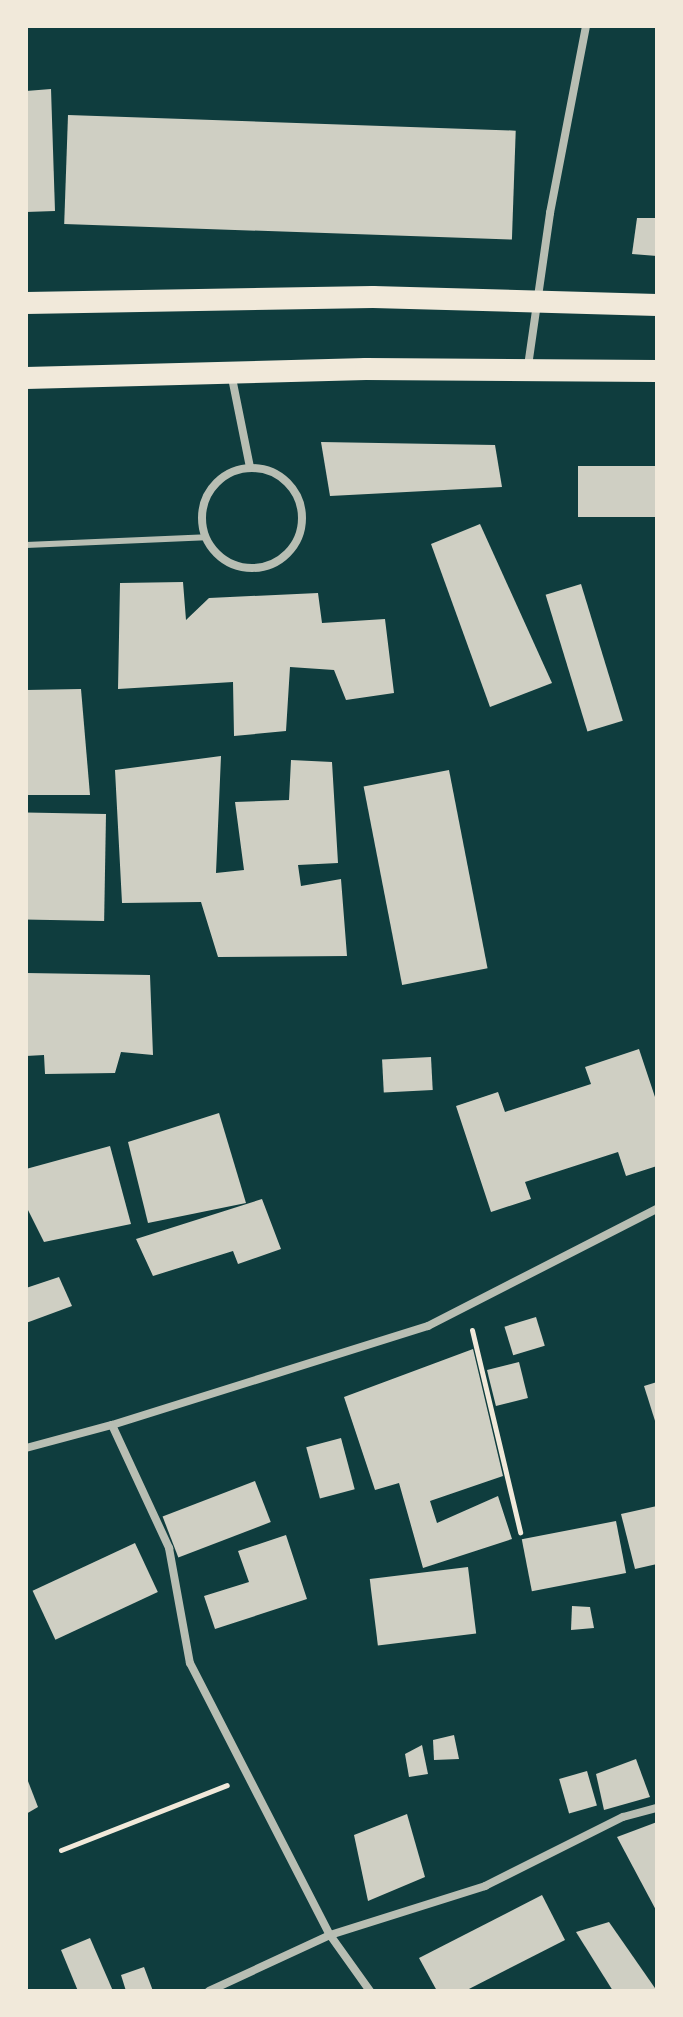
<!DOCTYPE html>
<style>
body{margin:0}
#map{position:relative;width:683px;height:2017px;overflow:hidden;background:#0f3d3e;font-family:"Open Sans",sans-serif}
div>[style]{position:absolute}
.building>*{inset:0;background:#cfcfc3;transform-origin:0 0}
.path>*{height:5px;margin:-2.5px;padding:0 2.5px;transform-origin:2.5px;border-radius:2.5px;background:#f1e9da}
.service>*{height:6px;margin:-3px;padding:0 3px;transform-origin:3px;border-radius:3px;background:#b8beb3}
.minor>*{height:8px;margin:-4px;padding:0 4px;transform-origin:4px;border-radius:4px;background:#b8beb3}
.minor>.ring{margin:-4px;padding:0;box-sizing:content-box;background:none;border:8px solid #b8beb3;border-radius:50%}
.trunk>*{height:22px;margin:-11px;padding:0 11px;transform-origin:11px;border-radius:11px;background:#f1e9da}
span{translate:-50% -50%;white-space:nowrap;text-align:center;line-height:1.15;-webkit-text-stroke:8px #f1e9da;paint-order:stroke}
.frame{position:absolute;inset:0;border:28px solid #f1e9da;pointer-events:none}
</style>
<div id="map">
<div class="building">
<div style="clip-path:polygon(51px 89px,55px 211px,26px 212px,26px 91px)"></div>
<div style="left:68px;top:115px;width:448px;height:109px;rotate:2deg"></div>
<div style="clip-path:polygon(637px 218px,657px 218px,657px 256px,632px 254px)"></div>
<div style="clip-path:polygon(321px 442px,495px 445px,502px 487px,330px 496px)"></div>
<div style="left:657px;top:466px;width:51px;height:79px;rotate:90deg"></div>
<div style="clip-path:polygon(480px 524px,552px 683px,490px 707px,431px 544px)"></div>
<div style="clip-path:polygon(183px 582px,186px 620px,209px 598px,318px 593px,322px 623px,385px 619px,394px 693px,346px 700px,334px 670px,290px 667px,286px 731px,234px 736px,233px 682px,118px 689px,120px 583px)"></div>
<div style="left:581px;top:584px;width:143px;height:37px;rotate:73deg"></div>
<div style="clip-path:polygon(81px 689px,90px 795px,26px 795px,26px 690px)"></div>
<div style="clip-path:polygon(221px 756px,216px 873px,244px 870px,235px 802px,289px 800px,291px 760px,332px 762px,338px 863px,298px 865px,301px 886px,341px 879px,347px 956px,218px 957px,201px 902px,122px 903px,115px 770px)"></div>
<div style="left:449px;top:770px;width:202px;height:87px;rotate:79deg"></div>
<div style="left:106px;top:814px;width:107px;height:80px;rotate:91deg"></div>
<div style="clip-path:polygon(26px 973px,150px 975px,153px 1055px,121px 1052px,115px 1073px,45px 1074px,44px 1055px,26px 1056px)"></div>
<div style="clip-path:polygon(639px 1049px,657px 1103px,657px 1166px,626px 1176px,618px 1152px,525px 1182px,531px 1199px,491px 1212px,456px 1106px,498px 1092px,505px 1112px,591px 1084px,585px 1067px)"></div>
<div style="left:431px;top:1057px;width:33px;height:49px;rotate:87deg"></div>
<div style="clip-path:polygon(219px 1113px,246px 1203px,148px 1223px,128px 1142px)"></div>
<div style="clip-path:polygon(110px 1146px,131px 1224px,44px 1242px,26px 1206px,26px 1169px)"></div>
<div style="clip-path:polygon(262px 1199px,281px 1249px,238px 1264px,233px 1251px,153px 1276px,136px 1239px)"></div>
<div style="clip-path:polygon(59px 1277px,72px 1306px,26px 1323px,26px 1288px)"></div>
<div style="left:536px;top:1317px;width:30px;height:33px;rotate:73deg"></div>
<div style="clip-path:polygon(473px 1349px,503px 1476px,430px 1501px,437px 1523px,498px 1496px,512px 1539px,423px 1568px,399px 1483px,375px 1490px,344px 1397px)"></div>
<div style="left:519px;top:1362px;width:37px;height:33px;rotate:76deg"></div>
<div style="clip-path:polygon(657px 1382px,657px 1424px,656px 1424px,644px 1386px)"></div>
<div style="left:341px;top:1438px;width:53px;height:36px;rotate:75deg"></div>
<div style="left:255px;top:1481px;width:44px;height:99px;rotate:69deg"></div>
<div style="clip-path:polygon(657px 1506px,657px 1564px,635px 1569px,621px 1514px)"></div>
<div style="left:616px;top:1521px;width:53px;height:96px;rotate:79deg"></div>
<div style="clip-path:polygon(286px 1535px,307px 1599px,215px 1629px,204px 1596px,249px 1582px,238px 1551px)"></div>
<div style="left:135px;top:1543px;width:54px;height:113px;rotate:65deg"></div>
<div style="left:468px;top:1567px;width:67px;height:99px;rotate:83deg"></div>
<div style="clip-path:polygon(572px 1606px,590px 1607px,594px 1628px,571px 1630px)"></div>
<div style="clip-path:polygon(454px 1735px,459px 1759px,434px 1760px,433px 1740px)"></div>
<div style="clip-path:polygon(422px 1745px,428px 1774px,409px 1777px,405px 1754px)"></div>
<div style="clip-path:polygon(636px 1759px,650px 1797px,604px 1810px,596px 1774px)"></div>
<div style="left:587px;top:1771px;width:36px;height:29px;rotate:74deg"></div>
<div style="clip-path:polygon(26px 1776px,38px 1807px,26px 1814px)"></div>
<div style="clip-path:polygon(407px 1814px,425px 1877px,368px 1901px,354px 1835px)"></div>
<div style="clip-path:polygon(657px 1822px,657px 1912px,617px 1837px)"></div>
<div style="clip-path:polygon(542px 1895px,565px 1940px,465px 1991px,437px 1991px,419px 1958px)"></div>
<div style="clip-path:polygon(609px 1922px,657px 1991px,613px 1991px,576px 1932px)"></div>
<div style="clip-path:polygon(90px 1938px,113px 1991px,78px 1991px,61px 1950px)"></div>
<div style="clip-path:polygon(144px 1967px,153px 1991px,126px 1991px,121px 1975px)"></div>
</div>
<div class="path">
<div style="left:472px;top:1330px;width:208px;rotate:76.6deg"></div>
<div style="left:61px;top:1850px;width:178px;rotate:-21.4deg"></div>
</div>
<div class="service">
<div style="left:26px;top:545px;width:180px;rotate:-2.5deg"></div>
</div>
<div class="minor">
<div style="left:528px;top:366px;width:155px;rotate:-81.8deg"></div>
<div style="left:550px;top:213px;width:190px;rotate:-79.1deg"></div>
<div style="left:231px;top:373px;width:96px;rotate:78.6deg"></div>
<div class="ring" style="left:202px;top:468px;width:92px;height:92px"></div>
<div style="left:112px;top:1425px;width:331px;rotate:-17.4deg"></div>
<div style="left:428px;top:1326px;width:257px;rotate:-27.1deg"></div>
<div style="left:26px;top:1448px;width:89px;rotate:-15deg"></div>
<div style="left:112px;top:1425px;width:136px;rotate:65.1deg"></div>
<div style="left:169px;top:1548px;width:117px;rotate:79.7deg"></div>
<div style="left:190px;top:1663px;width:306px;rotate:62.8deg"></div>
<div style="left:330px;top:1935px;width:69px;rotate:54.5deg"></div>
<div style="left:209px;top:1991px;width:133px;rotate:-24.8deg"></div>
<div style="left:330px;top:1935px;width:163px;rotate:-17.5deg"></div>
<div style="left:485px;top:1886px;width:154px;rotate:-26.6deg"></div>
<div style="left:623px;top:1817px;width:35px;rotate:-15deg"></div>
</div>
<div class="trunk">
<div style="left:26px;top:303px;width:347px;rotate:-1deg"></div>
<div style="left:373px;top:297px;width:284px;rotate:1.6deg"></div>
<div style="left:26px;top:378px;width:340px;rotate:-1.5deg"></div>
<div style="left:366px;top:369px;width:291px;rotate:0.4deg"></div>
</div>
<div class="frame"></div>
</div>
